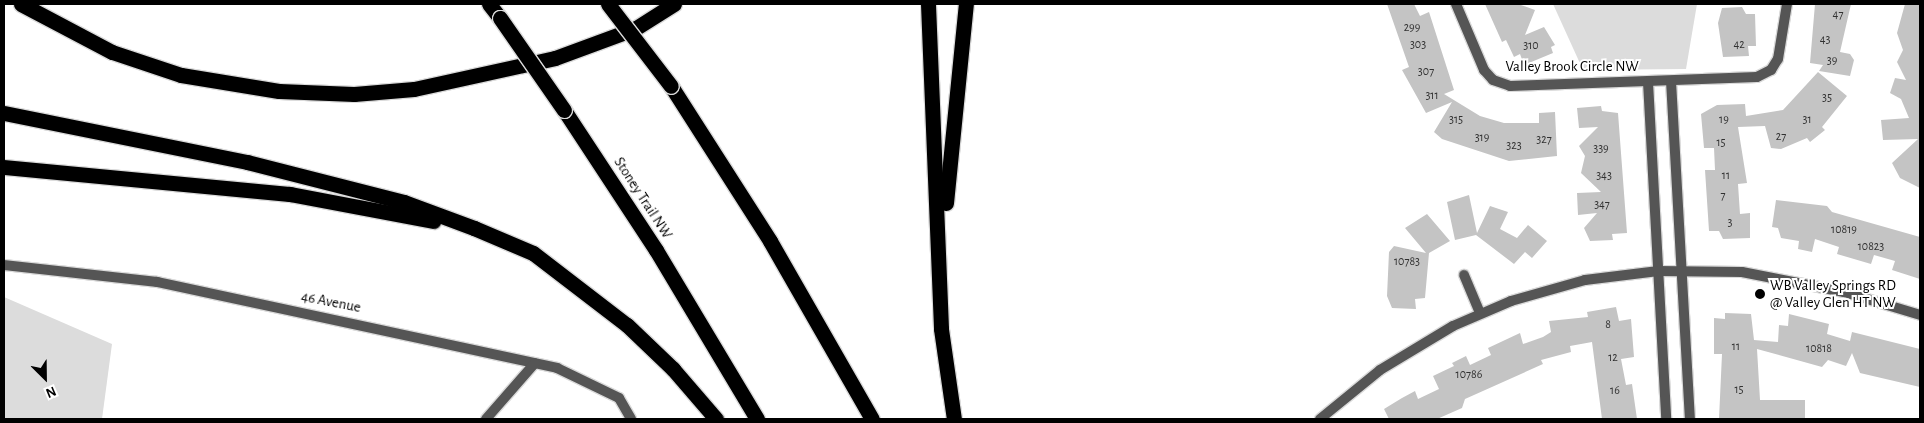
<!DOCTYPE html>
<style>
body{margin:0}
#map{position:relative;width:1924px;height:423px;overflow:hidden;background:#fff;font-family:"Alegreya Sans",sans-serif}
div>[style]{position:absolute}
.green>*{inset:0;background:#dcdcdc}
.building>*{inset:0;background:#c4c4c4}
.roads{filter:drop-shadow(1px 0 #dbdbdb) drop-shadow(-1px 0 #dbdbdb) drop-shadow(0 1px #dbdbdb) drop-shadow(0 -1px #dbdbdb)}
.minor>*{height:10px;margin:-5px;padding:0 5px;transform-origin:5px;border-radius:5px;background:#555}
.motorway>*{height:15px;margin:-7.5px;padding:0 7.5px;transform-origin:7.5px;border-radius:7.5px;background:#000}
.bridges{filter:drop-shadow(1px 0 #dbdbdb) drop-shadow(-1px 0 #dbdbdb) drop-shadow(0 1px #dbdbdb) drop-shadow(0 -1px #dbdbdb)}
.motorway-bridge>*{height:15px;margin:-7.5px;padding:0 7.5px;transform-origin:7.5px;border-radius:7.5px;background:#000}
.dots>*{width:14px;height:14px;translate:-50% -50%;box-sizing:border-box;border:2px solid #fff;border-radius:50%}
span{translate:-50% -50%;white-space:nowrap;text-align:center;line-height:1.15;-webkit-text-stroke:4px #fff;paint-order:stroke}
.number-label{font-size:12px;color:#313131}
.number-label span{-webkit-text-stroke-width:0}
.street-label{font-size:15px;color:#000}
.poi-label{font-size:15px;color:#000}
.left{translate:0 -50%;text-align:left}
.frame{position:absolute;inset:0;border:5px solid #000;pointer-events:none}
.north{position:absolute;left:20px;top:353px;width:50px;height:50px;-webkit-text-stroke:4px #fff;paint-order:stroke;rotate:157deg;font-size:14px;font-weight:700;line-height:20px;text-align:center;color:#000}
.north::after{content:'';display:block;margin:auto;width:18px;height:22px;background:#000;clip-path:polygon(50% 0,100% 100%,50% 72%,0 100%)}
</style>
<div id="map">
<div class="green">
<div style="clip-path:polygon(1553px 4px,1697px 4px,1686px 69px,1583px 70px)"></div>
<div style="clip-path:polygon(4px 297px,112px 344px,102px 419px,4px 419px)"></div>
</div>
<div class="building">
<div style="clip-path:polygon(1387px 4px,1414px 4px,1420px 16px,1429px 12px,1454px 90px,1444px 94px,1480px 116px,1504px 123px,1539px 123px,1539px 113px,1555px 112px,1557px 156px,1509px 161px,1442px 139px,1434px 132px,1452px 102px,1426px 113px,1402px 70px,1409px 67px)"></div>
<div style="clip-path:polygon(1485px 4px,1518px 4px,1535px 10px,1525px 35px,1544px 27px,1555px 45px,1551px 47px,1553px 53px,1524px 65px,1520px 54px,1514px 57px,1506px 40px,1502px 42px)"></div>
<div style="clip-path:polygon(1815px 4px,1851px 4px,1840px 52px,1850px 54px,1854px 60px,1850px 76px,1819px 71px,1823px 65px,1810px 63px)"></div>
<div style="clip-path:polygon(1905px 4px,1920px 4px,1920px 188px,1900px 178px,1892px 163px,1918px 139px,1883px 140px,1881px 120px,1909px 118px,1901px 99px,1890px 93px,1895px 78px,1906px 80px,1897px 62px,1903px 50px,1897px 33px)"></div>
<div style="clip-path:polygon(1742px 7px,1746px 14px,1755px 14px,1756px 46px,1748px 46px,1749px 56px,1723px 57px,1718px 23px,1722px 8px)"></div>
<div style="clip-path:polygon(1818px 72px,1847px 96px,1822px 127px,1825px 130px,1810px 142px,1807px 138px,1781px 149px,1771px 148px,1765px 126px,1738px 127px,1747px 183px,1738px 184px,1740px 214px,1750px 213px,1750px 238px,1723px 239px,1719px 231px,1709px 231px,1705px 170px,1715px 170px,1714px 148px,1704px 148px,1701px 114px,1717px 105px,1745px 104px,1746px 116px,1783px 110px)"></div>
<div style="clip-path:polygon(1601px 106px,1602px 111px,1618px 113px,1627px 233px,1612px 234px,1613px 240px,1590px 241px,1584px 228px,1597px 213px,1578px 215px,1577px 193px,1601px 192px,1581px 173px,1585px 156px,1579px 146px,1598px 127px,1579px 128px,1577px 108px)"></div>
<div style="clip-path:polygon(1469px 195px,1477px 233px,1490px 206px,1508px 212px,1500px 229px,1517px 238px,1528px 225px,1547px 241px,1532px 258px,1525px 252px,1514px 264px,1476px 235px,1455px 240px,1447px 202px)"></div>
<div style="clip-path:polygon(1776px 200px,1827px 206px,1832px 212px,1920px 237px,1920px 279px,1892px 270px,1895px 261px,1874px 255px,1871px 264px,1837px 254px,1839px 247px,1815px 239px,1812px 252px,1798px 249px,1799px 241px,1781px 238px,1778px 228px,1772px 227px)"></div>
<div style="clip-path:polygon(1427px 214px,1450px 241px,1429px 253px,1425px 298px,1415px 299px,1416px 309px,1392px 308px,1387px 296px,1389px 252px,1394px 246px,1426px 253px,1405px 228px)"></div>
<div style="clip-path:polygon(1616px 307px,1619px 321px,1631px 319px,1634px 357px,1621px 359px,1626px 385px,1632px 384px,1637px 419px,1602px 419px,1592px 342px,1570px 346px,1571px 352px,1541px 360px,1543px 364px,1465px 399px,1462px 408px,1437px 419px,1389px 419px,1384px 409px,1402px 398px,1415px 391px,1418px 399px,1439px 389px,1433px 376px,1454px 366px,1452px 363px,1466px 356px,1470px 365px,1491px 355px,1488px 348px,1520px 333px,1523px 344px,1543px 337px,1551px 332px,1549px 321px,1588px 317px,1587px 312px)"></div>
<div style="clip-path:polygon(1725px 313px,1751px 314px,1754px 340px,1778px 342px,1779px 325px,1788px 326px,1789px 314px,1829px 324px,1827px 334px,1850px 341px,1852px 332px,1920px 349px,1920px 387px,1860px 373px,1852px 353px,1846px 366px,1828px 360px,1822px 367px,1757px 349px,1760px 400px,1805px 400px,1805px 419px,1719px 419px,1722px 354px,1714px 354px,1714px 318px,1725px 319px)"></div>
</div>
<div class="roads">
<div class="minor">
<div style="left:1456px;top:4px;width:72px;rotate:67deg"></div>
<div style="left:1484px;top:70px;width:13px;rotate:48deg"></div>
<div style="left:1493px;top:80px;width:18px;rotate:19deg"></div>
<div style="left:1510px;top:86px;width:247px;rotate:-2.1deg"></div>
<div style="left:1757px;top:77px;width:16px;rotate:-27deg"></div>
<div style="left:1771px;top:70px;width:13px;rotate:-58deg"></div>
<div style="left:1778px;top:59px;width:56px;rotate:-80.7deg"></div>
<div style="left:1671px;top:81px;width:339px;rotate:86.8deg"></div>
<div style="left:1648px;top:82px;width:337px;rotate:86.9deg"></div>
<div style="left:4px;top:265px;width:154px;rotate:6.3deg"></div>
<div style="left:157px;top:282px;width:409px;rotate:12.1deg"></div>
<div style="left:557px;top:368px;width:69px;rotate:25.8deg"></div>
<div style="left:619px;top:398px;width:24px;rotate:60deg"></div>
<div style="left:1464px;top:275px;width:41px;rotate:67.2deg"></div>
<div style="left:486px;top:419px;width:74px;rotate:-48.8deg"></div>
<div style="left:1320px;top:419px;width:77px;rotate:-39.2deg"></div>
<div style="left:1380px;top:370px;width:85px;rotate:-31.1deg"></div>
<div style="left:1453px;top:326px;width:63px;rotate:-23.3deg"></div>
<div style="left:1511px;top:301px;width:77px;rotate:-15.8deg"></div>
<div style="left:1585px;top:280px;width:74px;rotate:-7deg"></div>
<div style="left:1658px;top:271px;width:84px;rotate:0.7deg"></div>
<div style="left:1742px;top:272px;width:104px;rotate:11.1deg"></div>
<div style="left:1844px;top:292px;width:79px;rotate:16.8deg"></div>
</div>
<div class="motorway">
<div style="left:21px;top:4px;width:103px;rotate:27.8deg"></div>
<div style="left:112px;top:52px;width:73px;rotate:18.4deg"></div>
<div style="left:181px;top:75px;width:99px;rotate:9.3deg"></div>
<div style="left:279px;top:91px;width:75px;rotate:2.3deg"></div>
<div style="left:354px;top:94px;width:60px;rotate:-4.8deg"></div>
<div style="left:414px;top:89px;width:144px;rotate:-12.4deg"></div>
<div style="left:555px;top:58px;width:86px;rotate:-20.3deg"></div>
<div style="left:636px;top:28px;width:45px;rotate:-32.3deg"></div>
<div style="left:489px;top:4px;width:18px;rotate:52deg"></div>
<div style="left:928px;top:4px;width:325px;rotate:87.7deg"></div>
<div style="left:941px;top:329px;width:91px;rotate:81.8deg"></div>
<div style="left:671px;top:86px;width:184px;rotate:57.4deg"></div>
<div style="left:770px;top:241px;width:205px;rotate:60.2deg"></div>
<div style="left:564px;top:110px;width:168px;rotate:56.7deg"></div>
<div style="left:656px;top:250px;width:197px;rotate:59.1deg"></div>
<div style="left:4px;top:113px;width:248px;rotate:11.4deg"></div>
<div style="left:247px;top:162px;width:162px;rotate:14.3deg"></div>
<div style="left:404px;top:202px;width:75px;rotate:20.4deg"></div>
<div style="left:474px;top:228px;width:64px;rotate:23deg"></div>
<div style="left:533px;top:253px;width:118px;rotate:37.5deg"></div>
<div style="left:627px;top:325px;width:64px;rotate:43.7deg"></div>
<div style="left:673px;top:369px;width:66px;rotate:49.3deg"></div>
<div style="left:4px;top:167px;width:287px;rotate:5.4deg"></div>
<div style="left:290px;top:194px;width:146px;rotate:10.7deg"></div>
<div style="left:946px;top:203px;width:200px;rotate:-84.3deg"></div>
</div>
</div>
<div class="bridges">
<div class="motorway-bridge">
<div style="left:608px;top:4px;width:103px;rotate:52.5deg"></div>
<div style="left:500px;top:18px;width:112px;rotate:55.2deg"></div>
</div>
</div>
<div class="dots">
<div style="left:1760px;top:294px;background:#000"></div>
</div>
<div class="number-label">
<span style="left:1838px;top:15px">47</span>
<span style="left:1412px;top:28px">299</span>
<span style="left:1825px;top:40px">43</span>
<span style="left:1418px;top:45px">303</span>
<span style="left:1739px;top:45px">42</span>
<span style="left:1531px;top:46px">310</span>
<span style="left:1832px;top:61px">39</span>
<span style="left:1426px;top:72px">307</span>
<span style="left:1432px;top:96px">311</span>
<span style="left:1827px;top:98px">35</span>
<span style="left:1456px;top:120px">315</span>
<span style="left:1724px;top:120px">19</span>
<span style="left:1807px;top:120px">31</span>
<span style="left:1781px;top:137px">27</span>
<span style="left:1482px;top:138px">319</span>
<span style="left:1544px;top:140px">327</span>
<span style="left:1721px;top:143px">15</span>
<span style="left:1514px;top:146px">323</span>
<span style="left:1601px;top:149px">339</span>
<span style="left:1604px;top:176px">343</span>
<span style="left:1726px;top:176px">11</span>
<span style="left:1723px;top:196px">7</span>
<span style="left:1602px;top:205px">347</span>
<span style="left:1730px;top:223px">3</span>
<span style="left:1844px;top:230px">10819</span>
<span style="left:1871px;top:247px">10823</span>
<span style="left:1407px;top:262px">10783</span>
<span style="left:1608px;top:325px">8</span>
<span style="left:1736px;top:347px">11</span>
<span style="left:1819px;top:349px">10818</span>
<span style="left:1613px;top:358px">12</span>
<span style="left:1469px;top:375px">10786</span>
<span style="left:1739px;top:390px">15</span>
<span style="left:1615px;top:391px">16</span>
</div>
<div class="street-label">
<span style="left:1572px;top:67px">Valley Brook Circle NW</span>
<span style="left:643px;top:198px;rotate:57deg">Stoney Trail NW</span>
<span style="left:331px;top:302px;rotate:11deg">46 Avenue</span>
</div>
<div class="poi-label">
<span class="left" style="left:1770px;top:294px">WB Valley Springs RD<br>@ Valley Glen HT NW</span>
</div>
<div class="frame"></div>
<div class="north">N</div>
</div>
